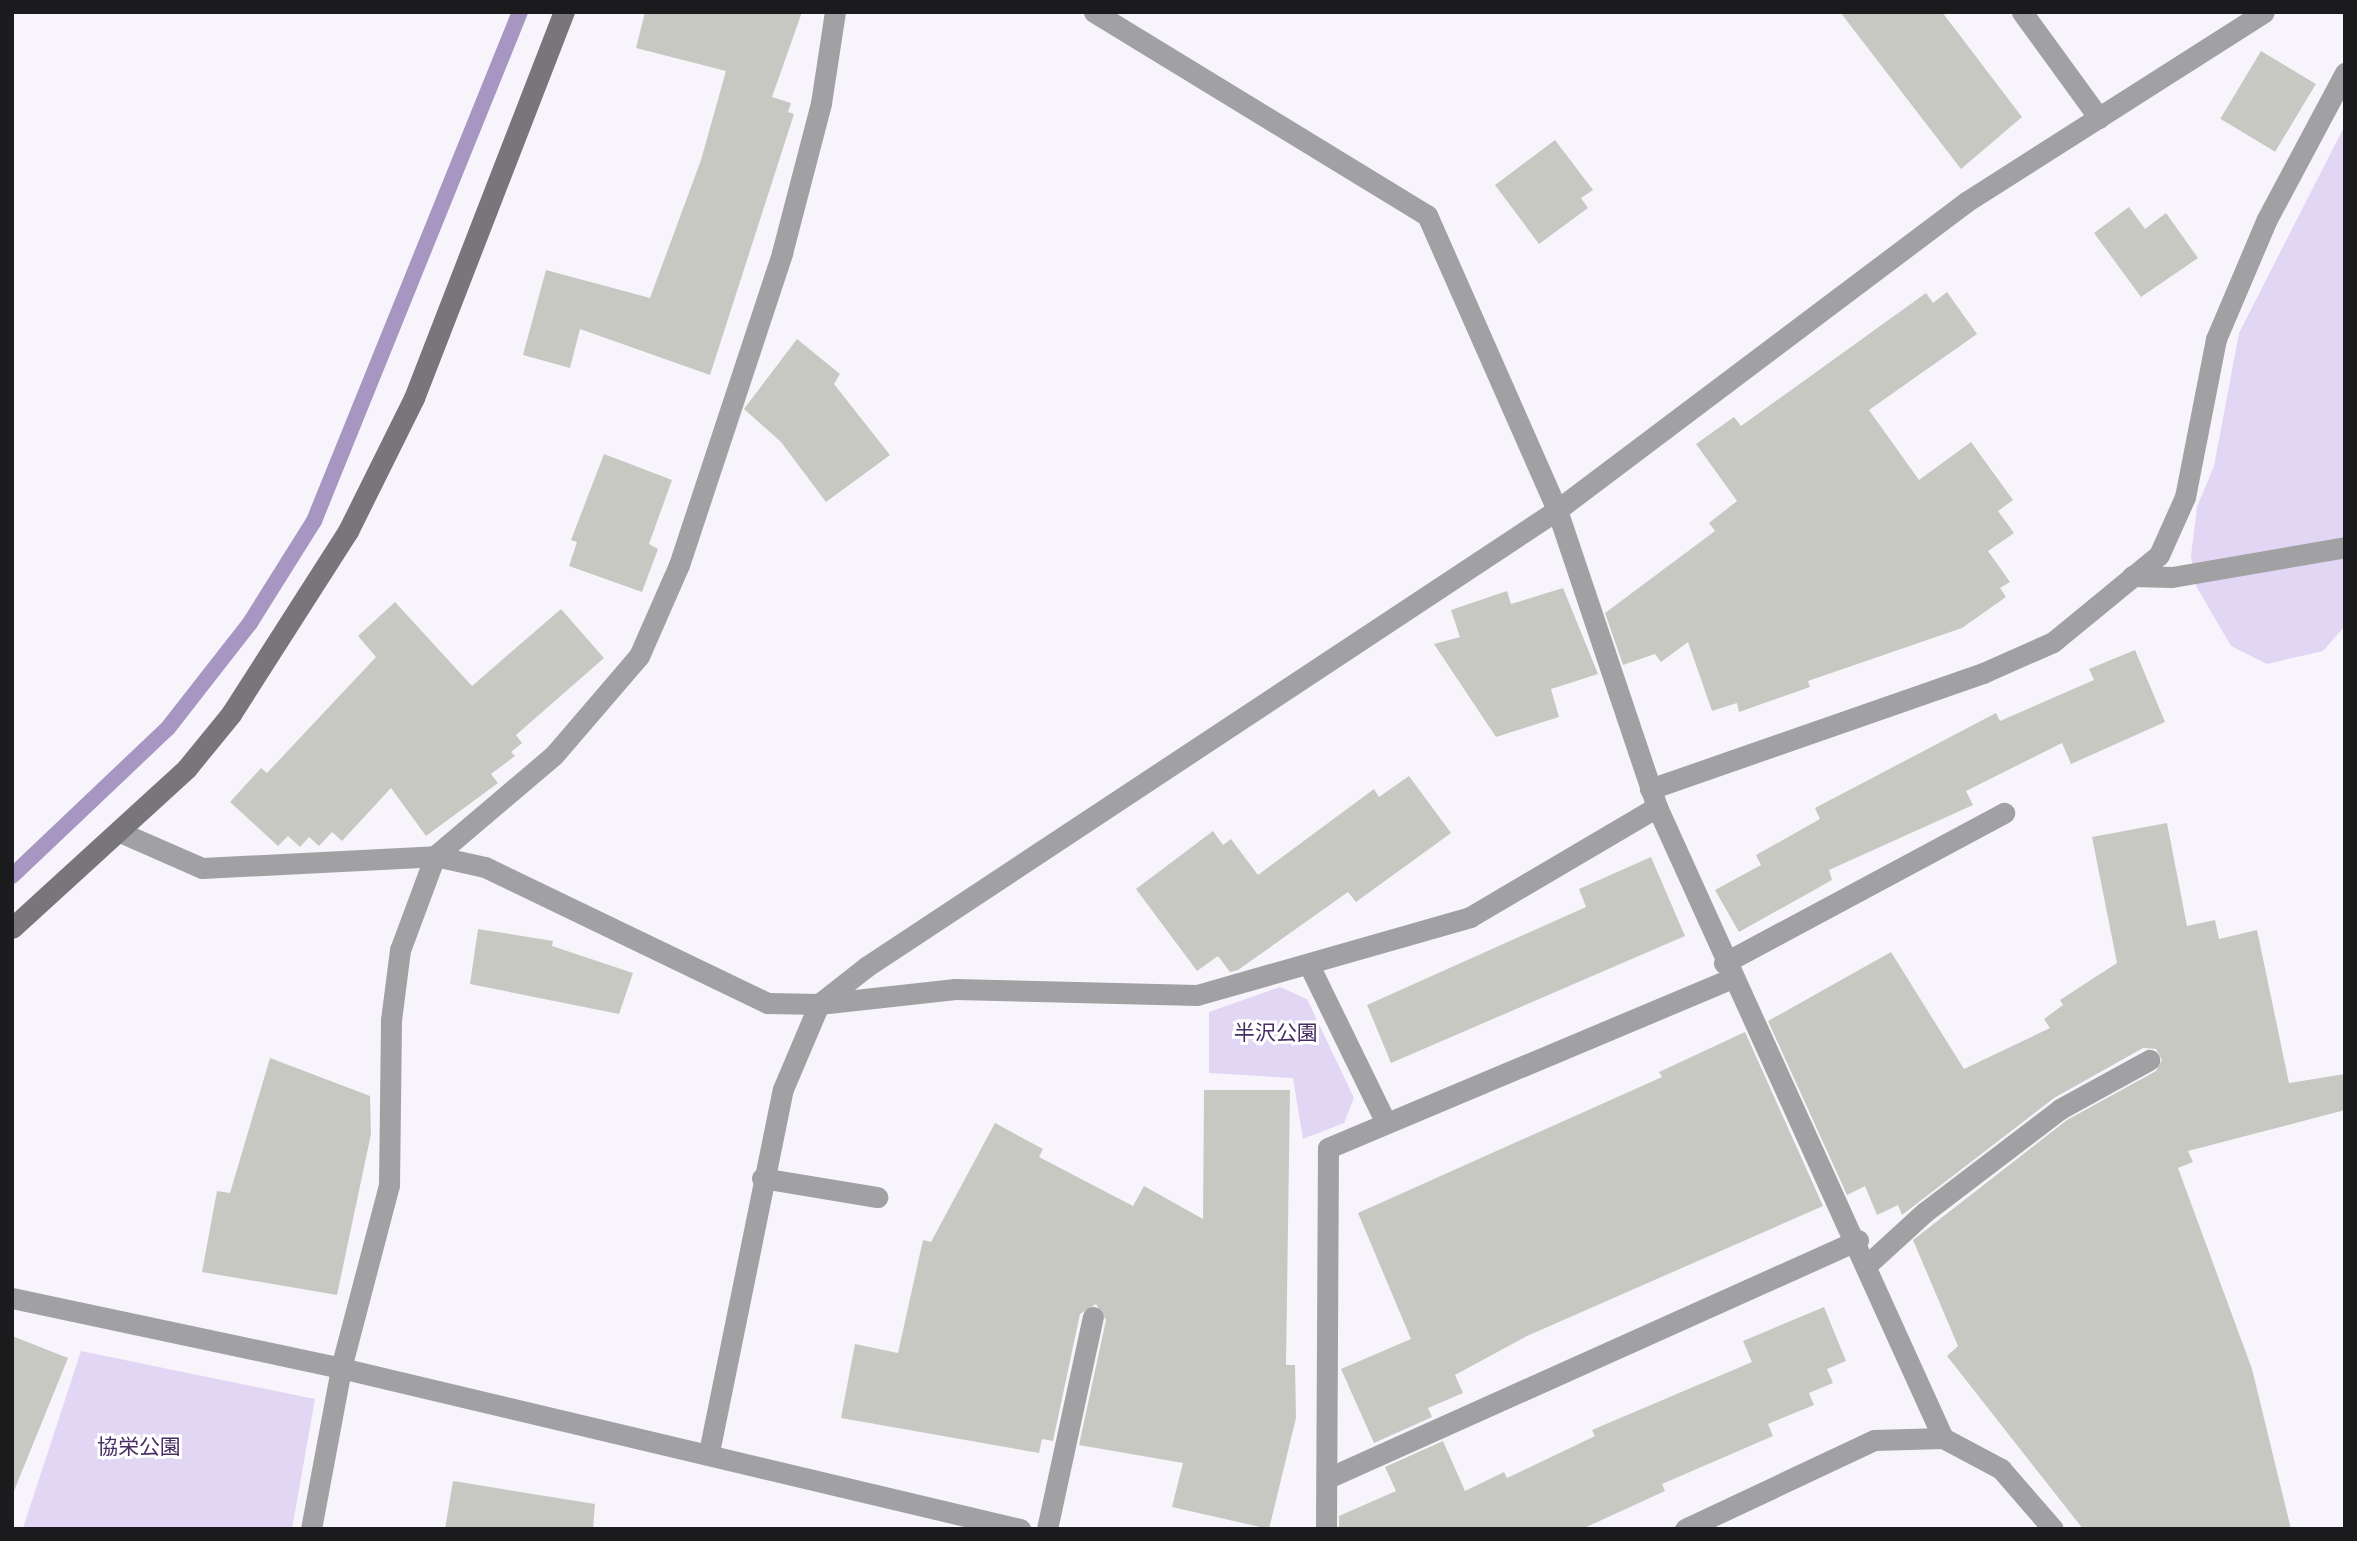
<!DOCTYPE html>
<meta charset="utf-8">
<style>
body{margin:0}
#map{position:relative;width:2357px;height:1541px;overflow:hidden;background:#f7f5fb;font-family:Arial,"Noto Sans JP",sans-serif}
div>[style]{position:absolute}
.green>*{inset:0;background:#e2d6f5}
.stream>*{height:16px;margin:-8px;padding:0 8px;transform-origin:8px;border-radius:8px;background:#a796c1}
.building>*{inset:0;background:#c8c8c2;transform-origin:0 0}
.lane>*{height:21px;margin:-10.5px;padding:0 10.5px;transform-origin:10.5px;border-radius:10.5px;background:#a1a0a2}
.street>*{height:21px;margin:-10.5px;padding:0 10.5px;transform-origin:10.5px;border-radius:10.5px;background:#a1a0a2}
.secondary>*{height:21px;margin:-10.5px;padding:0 10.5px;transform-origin:10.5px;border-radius:10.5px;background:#78767a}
span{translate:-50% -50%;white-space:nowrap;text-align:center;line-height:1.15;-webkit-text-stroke:6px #fff;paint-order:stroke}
.park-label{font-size:21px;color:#462d63}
.frame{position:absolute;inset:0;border:14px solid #1b1a1c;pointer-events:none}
</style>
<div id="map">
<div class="green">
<div style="clip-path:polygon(2345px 125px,2345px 626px,2323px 651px,2267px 664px,2231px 646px,2196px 586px,2191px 556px,2197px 507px,2214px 466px,2239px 333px)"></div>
<div style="clip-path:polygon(1280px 987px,1307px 999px,1354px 1098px,1344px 1123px,1303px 1139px,1293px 1078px,1209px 1073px,1209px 1012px)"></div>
<div style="clip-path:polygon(81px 1351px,315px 1399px,292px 1529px,23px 1528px)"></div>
</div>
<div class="stream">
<div style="left:12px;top:876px;width:215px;rotate:-43.5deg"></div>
<div style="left:168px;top:728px;width:133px;rotate:-52deg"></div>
<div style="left:250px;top:623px;width:120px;rotate:-57.9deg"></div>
<div style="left:314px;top:521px;width:549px;rotate:-67.97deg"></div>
</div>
<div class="building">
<div style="clip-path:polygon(645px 12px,802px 12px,772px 97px,791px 103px,788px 112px,794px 114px,710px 375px,580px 329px,570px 368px,523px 355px,546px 270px,650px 298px,701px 160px,726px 71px,636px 48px)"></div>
<div style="clip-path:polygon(1840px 12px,1942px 12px,2022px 117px,1961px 169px)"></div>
<div style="left:2261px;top:51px;width:64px;height:79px;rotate:31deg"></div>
<div style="clip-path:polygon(1555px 140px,1593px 190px,1581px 198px,1588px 208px,1539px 244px,1495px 185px)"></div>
<div style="clip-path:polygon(2129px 207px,2145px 229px,2166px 213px,2198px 258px,2141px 297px,2094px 233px)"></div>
<div style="clip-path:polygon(1947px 292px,1977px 334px,1869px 410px,1919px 480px,1971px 442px,2013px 500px,1998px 511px,2014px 533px,1988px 551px,2010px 582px,2000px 588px,2006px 597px,1962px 628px,1808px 681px,1810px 687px,1739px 712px,1737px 703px,1712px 711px,1688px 642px,1661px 662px,1655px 654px,1623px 665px,1605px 613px,1715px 531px,1709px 523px,1737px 501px,1696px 444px,1734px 417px,1741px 426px,1926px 293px,1933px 303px)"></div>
<div style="clip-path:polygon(797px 339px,840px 374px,834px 384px,890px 455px,826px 502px,781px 442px,744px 409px)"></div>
<div style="clip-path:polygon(604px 454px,672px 480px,649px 544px,658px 549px,642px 592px,569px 566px,577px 542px,571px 540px)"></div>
<div style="clip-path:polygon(1563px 588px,1598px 674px,1551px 689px,1559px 717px,1496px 737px,1434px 644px,1460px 637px,1451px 610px,1507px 591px,1511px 604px)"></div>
<div style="clip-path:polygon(395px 602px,472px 686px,561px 609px,604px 658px,516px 735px,522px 743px,511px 752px,515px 756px,491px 774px,498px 783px,426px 836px,391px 788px,342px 841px,332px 832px,319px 846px,309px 837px,300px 847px,288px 836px,278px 846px,230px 802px,261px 768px,267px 773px,376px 657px,358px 636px)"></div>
<div style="clip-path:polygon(2135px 650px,2165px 722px,2071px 764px,2062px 743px,1966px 791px,1973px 805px,1829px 870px,1832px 880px,1739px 932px,1715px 890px,1761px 865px,1756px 855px,1820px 819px,1815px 808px,1996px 713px,2000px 721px,2094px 680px,2089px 669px)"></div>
<div style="clip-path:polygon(1409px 776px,1451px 833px,1356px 902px,1348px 892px,1238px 970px,1230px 972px,1218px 956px,1197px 971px,1136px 889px,1213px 831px,1223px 845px,1231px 839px,1258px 875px,1374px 789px,1379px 797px)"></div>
<div style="clip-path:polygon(2167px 823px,2187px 926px,2215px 920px,2219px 939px,2257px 930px,2289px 1083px,2345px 1074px,2345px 1110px,2188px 1151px,2193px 1162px,2178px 1168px,2252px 1369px,2291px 1529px,2083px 1529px,1947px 1356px,1958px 1346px,1913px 1240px,2067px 1120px,2156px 1071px,2162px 1060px,2156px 1049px,2143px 1048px,2054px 1098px,1902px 1215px,1898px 1205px,1877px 1215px,1865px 1186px,1847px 1195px,1768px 1021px,1891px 952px,1964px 1069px,2050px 1028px,2044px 1019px,2063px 1005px,2060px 1000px,2117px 963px,2092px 837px)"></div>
<div style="clip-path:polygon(1651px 857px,1685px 936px,1391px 1063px,1367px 1005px,1586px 907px,1579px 889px)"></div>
<div style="clip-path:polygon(478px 929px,553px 941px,552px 946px,633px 973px,619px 1014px,470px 984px)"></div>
<div style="clip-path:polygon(1745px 1032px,1823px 1206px,1527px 1336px,1455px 1375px,1463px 1393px,1428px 1408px,1432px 1417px,1374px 1443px,1341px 1369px,1411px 1339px,1358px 1213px,1662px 1077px,1659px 1072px)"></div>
<div style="clip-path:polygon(270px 1058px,370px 1096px,371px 1134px,337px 1295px,202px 1272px,217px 1191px,230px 1193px)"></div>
<div style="clip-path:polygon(1204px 1090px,1290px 1090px,1286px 1365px,1295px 1365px,1296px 1418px,1269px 1529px,1172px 1507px,1183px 1463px,1079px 1445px,1106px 1320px,1096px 1304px,1080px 1314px,1053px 1441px,1042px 1439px,1039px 1453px,841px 1418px,855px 1344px,898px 1353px,923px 1240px,931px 1242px,995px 1123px,1043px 1149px,1039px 1157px,1133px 1206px,1144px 1186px,1203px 1219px)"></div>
<div style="clip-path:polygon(1824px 1307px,1846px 1361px,1827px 1369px,1833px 1383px,1809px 1393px,1814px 1405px,1768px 1424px,1773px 1436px,1662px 1484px,1665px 1491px,1582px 1529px,1339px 1529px,1339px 1516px,1396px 1491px,1385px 1467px,1443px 1441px,1465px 1491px,1504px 1472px,1507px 1478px,1595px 1436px,1592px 1430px,1752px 1362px,1743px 1341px)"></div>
<div style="clip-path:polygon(12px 1336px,68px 1358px,14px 1491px,12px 1490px)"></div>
<div style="clip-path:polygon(453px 1481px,595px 1504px,593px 1529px,445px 1529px)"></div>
</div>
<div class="lane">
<div style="left:1724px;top:963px;width:318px;rotate:-28.2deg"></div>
<div style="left:762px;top:1178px;width:117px;rotate:9.4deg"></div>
<div style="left:1868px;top:1264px;width:77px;rotate:-42.4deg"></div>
<div style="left:1925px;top:1212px;width:170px;rotate:-37.3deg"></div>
<div style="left:2060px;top:1109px;width:102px;rotate:-28.8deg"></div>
<div style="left:311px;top:1529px;width:164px;rotate:-79.4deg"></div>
<div style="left:341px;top:1368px;width:189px;rotate:-75.3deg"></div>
<div style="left:389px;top:1185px;width:165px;rotate:-89.3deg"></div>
<div style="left:391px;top:1020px;width:71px;rotate:-82.7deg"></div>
<div style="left:400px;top:950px;width:100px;rotate:-69.6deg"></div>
<div style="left:435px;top:856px;width:156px;rotate:-40.3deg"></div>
<div style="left:554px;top:755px;width:130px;rotate:-49.4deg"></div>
<div style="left:639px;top:656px;width:99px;rotate:-66.3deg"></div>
<div style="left:679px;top:565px;width:329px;rotate:-71.7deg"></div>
<div style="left:782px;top:253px;width:155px;rotate:-75.4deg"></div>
<div style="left:821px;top:103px;width:92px;rotate:-81.3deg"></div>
<div style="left:1047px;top:1529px;width:217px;rotate:-77.8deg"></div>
</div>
<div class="street">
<div style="left:1094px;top:12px;width:390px;rotate:31.4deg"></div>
<div style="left:1427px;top:215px;width:322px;rotate:66.2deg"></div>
<div style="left:1557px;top:510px;width:313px;rotate:71.4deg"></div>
<div style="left:1657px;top:807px;width:693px;rotate:65.62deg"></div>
<div style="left:2022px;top:12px;width:131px;rotate:54deg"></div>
<div style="left:2132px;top:576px;width:40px;rotate:1.4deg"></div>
<div style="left:2172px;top:577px;width:176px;rotate:-9.8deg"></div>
<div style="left:1650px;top:789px;width:353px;rotate:-19.2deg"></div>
<div style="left:1983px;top:673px;width:77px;rotate:-23.9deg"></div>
<div style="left:2053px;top:642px;width:137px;rotate:-39.4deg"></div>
<div style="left:2159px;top:555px;width:64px;rotate:-65.9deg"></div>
<div style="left:2185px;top:497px;width:161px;rotate:-78.9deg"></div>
<div style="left:2216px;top:339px;width:130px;rotate:-67deg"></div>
<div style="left:2267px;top:219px;width:166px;rotate:-61.9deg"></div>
<div style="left:122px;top:833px;width:87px;rotate:23.6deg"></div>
<div style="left:202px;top:868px;width:233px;rotate:-2.9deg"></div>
<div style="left:435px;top:856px;width:51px;rotate:12.4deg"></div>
<div style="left:485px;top:867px;width:314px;rotate:25.7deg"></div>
<div style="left:768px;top:1003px;width:51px;rotate:1.1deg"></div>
<div style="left:819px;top:1004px;width:137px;rotate:-6.3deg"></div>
<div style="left:955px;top:989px;width:242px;rotate:1.4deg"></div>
<div style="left:1197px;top:995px;width:284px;rotate:-15.9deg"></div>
<div style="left:1470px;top:917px;width:217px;rotate:-30.5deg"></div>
<div style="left:1309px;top:965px;width:174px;rotate:64deg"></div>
<div style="left:12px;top:1298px;width:336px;rotate:12deg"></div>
<div style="left:341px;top:1368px;width:698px;rotate:13.34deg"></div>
<div style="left:709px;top:1452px;width:370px;rotate:-78.5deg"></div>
<div style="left:783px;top:1089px;width:92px;rotate:-67deg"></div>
<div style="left:819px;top:1004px;width:60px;rotate:-38.2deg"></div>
<div style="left:866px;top:967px;width:828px;rotate:-33.48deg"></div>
<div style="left:1557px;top:510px;width:512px;rotate:-36.98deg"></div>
<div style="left:1966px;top:202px;width:353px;rotate:-32.5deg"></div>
<div style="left:1328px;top:1478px;width:581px;rotate:-24.18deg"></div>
<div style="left:1326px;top:1529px;width:381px;rotate:-89.7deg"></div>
<div style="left:1328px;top:1148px;width:437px;rotate:-22.8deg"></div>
<div style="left:1685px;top:1529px;width:209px;rotate:-25.2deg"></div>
<div style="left:1874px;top:1440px;width:69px;rotate:-1.7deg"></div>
<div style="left:1943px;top:1438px;width:66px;rotate:28.1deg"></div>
<div style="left:2001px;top:1469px;width:79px;rotate:49.1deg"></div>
</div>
<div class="secondary">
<div style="left:12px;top:928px;width:237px;rotate:-42.4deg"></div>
<div style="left:187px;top:768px;width:70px;rotate:-50.8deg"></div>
<div style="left:231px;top:714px;width:217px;rotate:-57.4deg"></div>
<div style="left:348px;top:531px;width:148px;rotate:-63.6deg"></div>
<div style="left:414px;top:398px;width:414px;rotate:-68.8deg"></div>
</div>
<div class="park-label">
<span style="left:1276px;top:1033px">半沢公園</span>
<span style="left:139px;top:1447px">協栄公園</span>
</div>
<div class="frame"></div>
</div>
